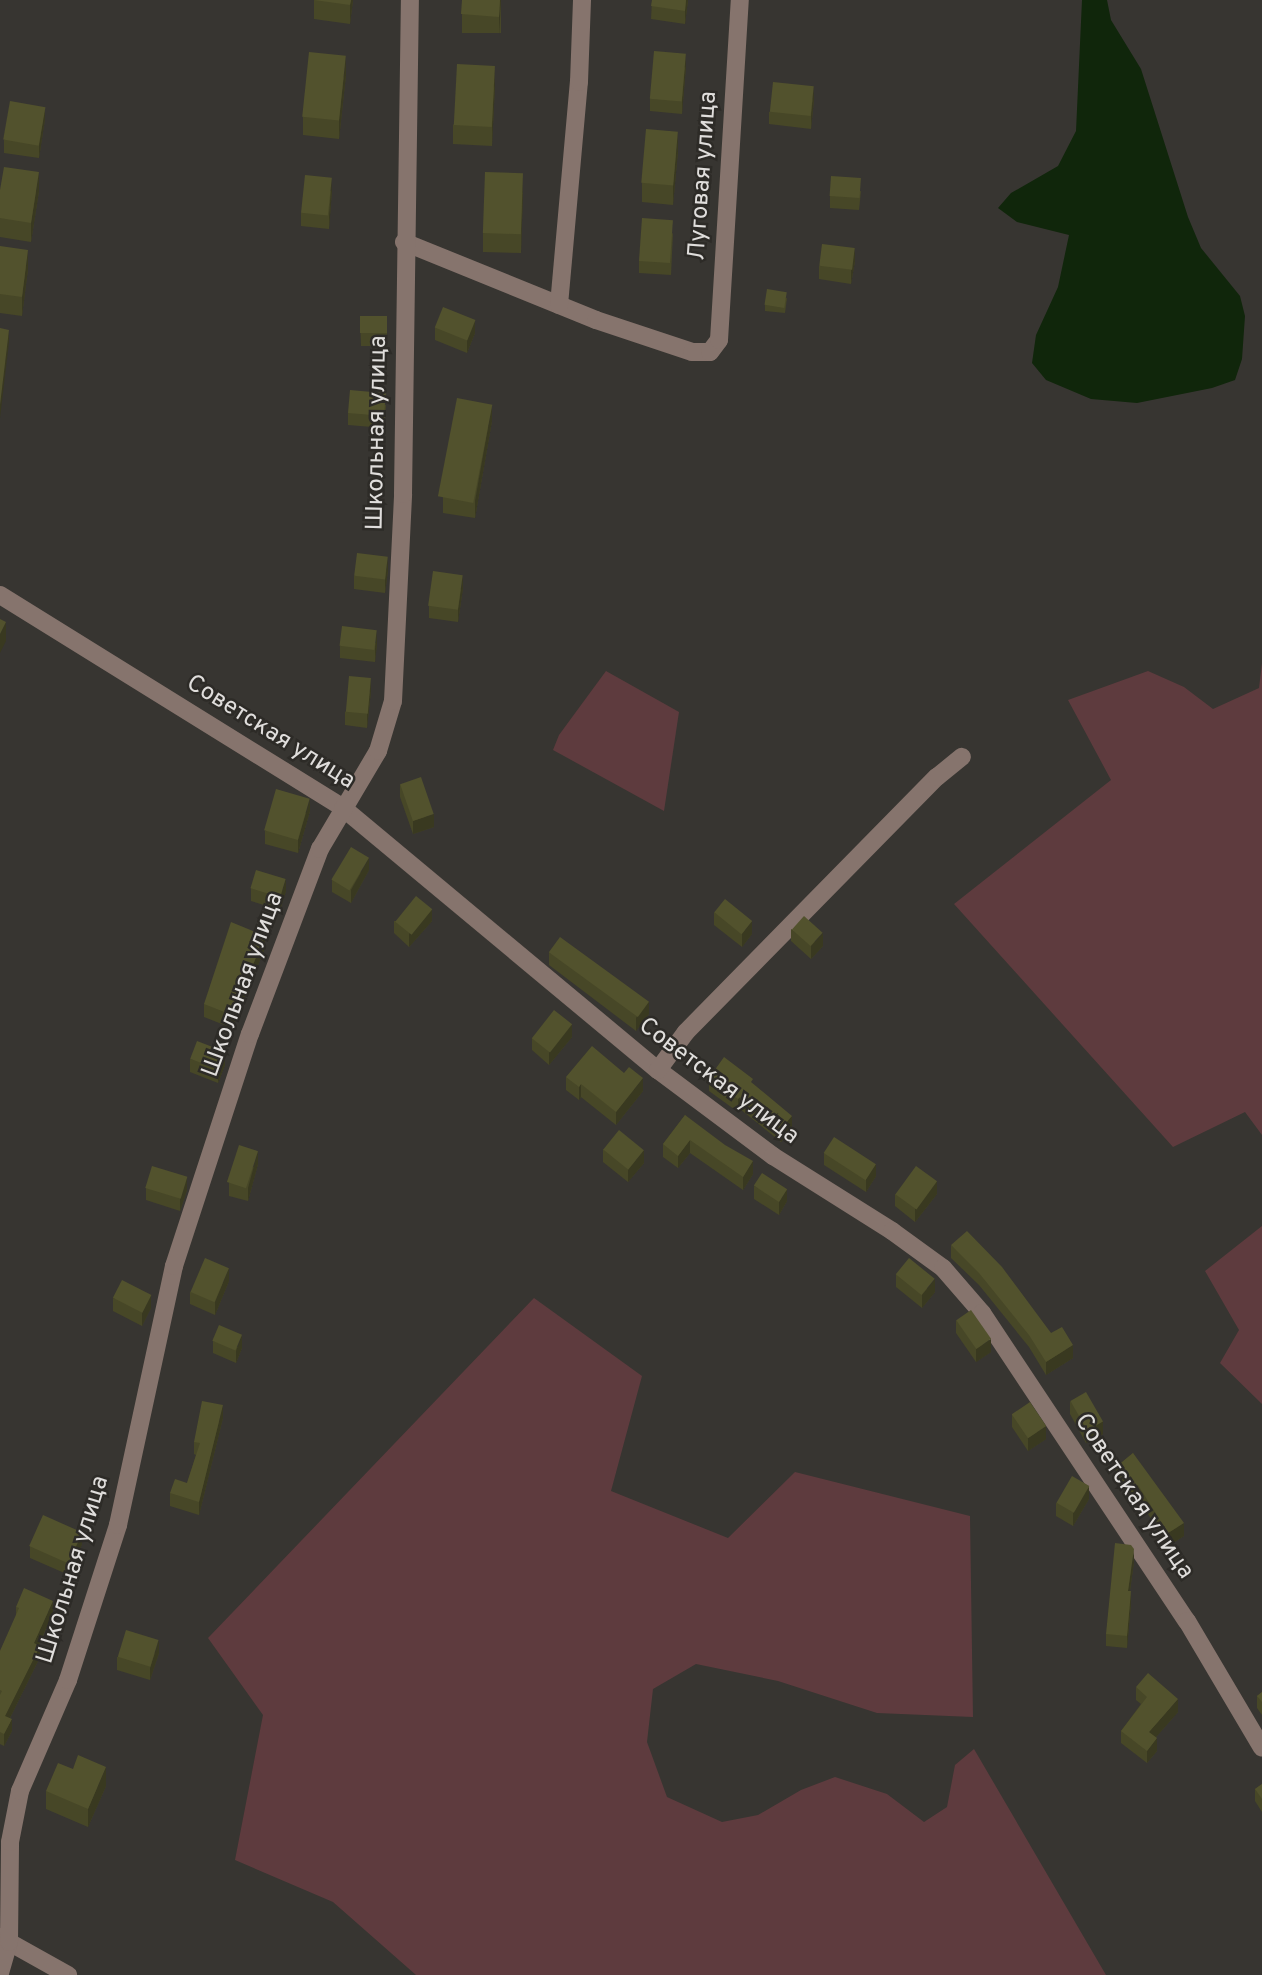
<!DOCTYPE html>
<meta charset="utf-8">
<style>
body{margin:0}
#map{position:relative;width:1262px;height:1975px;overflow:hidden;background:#373531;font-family:Overpass,sans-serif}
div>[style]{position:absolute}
.green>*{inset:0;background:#5e3b3e}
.water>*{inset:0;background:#10260b}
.minor>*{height:18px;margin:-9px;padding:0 9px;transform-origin:9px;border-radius:9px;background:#86746d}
.wall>*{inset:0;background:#474727;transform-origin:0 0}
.shaded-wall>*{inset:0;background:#393920}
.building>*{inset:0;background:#52522d;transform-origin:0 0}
span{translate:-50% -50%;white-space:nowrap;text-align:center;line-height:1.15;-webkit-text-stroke:5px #2d2b27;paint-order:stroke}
.street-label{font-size:24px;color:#e0dedc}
</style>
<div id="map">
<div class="green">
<div style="clip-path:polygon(1262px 663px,1262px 1135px,1245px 1112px,1173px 1147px,954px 904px,1111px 780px,1068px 700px,1148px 671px,1184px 687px,1213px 709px,1259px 688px)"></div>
<div style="clip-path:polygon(606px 671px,679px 712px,664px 811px,553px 750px,559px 735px)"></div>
<div style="clip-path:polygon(1262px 1226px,1262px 1404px,1220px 1363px,1239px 1330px,1205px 1271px)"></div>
<div style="clip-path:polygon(534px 1298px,642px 1376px,611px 1491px,728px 1538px,795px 1472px,970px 1516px,973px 1717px,877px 1713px,778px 1681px,696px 1664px,653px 1689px,647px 1742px,667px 1797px,722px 1822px,758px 1815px,801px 1790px,835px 1777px,887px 1794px,924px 1822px,947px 1807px,955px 1765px,974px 1749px,1106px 1975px,416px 1975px,333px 1902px,235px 1860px,263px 1715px,208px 1638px)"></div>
</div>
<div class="water">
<div style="clip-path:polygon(1082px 0,1107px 0,1111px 20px,1141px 69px,1188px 217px,1201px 248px,1240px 296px,1245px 316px,1242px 359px,1235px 380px,1212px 388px,1137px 403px,1091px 399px,1046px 380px,1032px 363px,1036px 335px,1058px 287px,1069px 235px,1017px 222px,998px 208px,1011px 193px,1058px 166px,1076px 131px)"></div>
</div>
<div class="minor">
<div style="left:404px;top:242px;width:207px;rotate:22.1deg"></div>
<div style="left:596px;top:320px;width:101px;rotate:18.4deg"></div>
<div style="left:692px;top:352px;width:18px"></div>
<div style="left:710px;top:352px;width:15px;rotate:-53deg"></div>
<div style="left:719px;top:340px;width:341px;rotate:-86.5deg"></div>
<div style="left:559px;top:305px;width:224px;rotate:-84.9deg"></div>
<div style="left:579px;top:82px;width:82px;rotate:-87.9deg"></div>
<div style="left:0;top:595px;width:404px;rotate:31.8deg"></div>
<div style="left:343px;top:808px;width:410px;rotate:39.8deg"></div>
<div style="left:658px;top:1070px;width:144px;rotate:36.8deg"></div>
<div style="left:773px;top:1156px;width:141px;rotate:32.2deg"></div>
<div style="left:892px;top:1231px;width:63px;rotate:36deg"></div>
<div style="left:943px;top:1268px;width:60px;rotate:49.1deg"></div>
<div style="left:982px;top:1313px;width:370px;rotate:56.4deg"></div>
<div style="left:1187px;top:1621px;width:147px;rotate:59.4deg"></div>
<div style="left:658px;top:1070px;width:47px;rotate:-53.6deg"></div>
<div style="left:686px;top:1032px;width:358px;rotate:-45.5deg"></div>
<div style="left:937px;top:777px;width:32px;rotate:-39deg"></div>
<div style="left:0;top:1937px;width:78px;rotate:29.2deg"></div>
<div style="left:0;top:1973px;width:32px;rotate:-74deg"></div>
<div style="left:9px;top:1942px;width:100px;rotate:-89.4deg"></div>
<div style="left:10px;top:1842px;width:52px;rotate:-78.9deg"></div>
<div style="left:20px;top:1791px;width:121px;rotate:-66.6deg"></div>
<div style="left:68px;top:1680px;width:163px;rotate:-72.1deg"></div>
<div style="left:118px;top:1525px;width:265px;rotate:-77.8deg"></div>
<div style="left:174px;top:1266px;width:244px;rotate:-71.9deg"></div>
<div style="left:250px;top:1034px;width:198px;rotate:-69.3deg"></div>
<div style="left:320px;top:849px;width:114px;rotate:-59.4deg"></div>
<div style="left:378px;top:751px;width:52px;rotate:-73.3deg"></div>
<div style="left:393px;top:701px;width:207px;rotate:-87.2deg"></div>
<div style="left:403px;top:494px;width:494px;rotate:-89.2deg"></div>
</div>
<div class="wall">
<div style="clip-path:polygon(314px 0,353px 0,350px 24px,314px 19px)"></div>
<div style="left:462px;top:0;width:39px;height:33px"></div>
<div style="clip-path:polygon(652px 0,688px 0,685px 24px,651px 19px)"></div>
<div style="clip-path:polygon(686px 66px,682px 114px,650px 111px,650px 99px)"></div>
<div style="clip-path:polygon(346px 75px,339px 139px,303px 135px,303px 117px)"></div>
<div style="clip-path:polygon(495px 85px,492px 146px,453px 144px,453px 125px)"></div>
<div style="clip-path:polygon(814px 99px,811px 129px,769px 124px,769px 112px)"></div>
<div style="clip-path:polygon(45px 119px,39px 158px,4px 153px,4px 140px)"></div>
<div style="clip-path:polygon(678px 151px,673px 205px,642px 202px,642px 183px)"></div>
<div style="clip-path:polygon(0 190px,39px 191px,31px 242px,0 237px)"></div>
<div style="clip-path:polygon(332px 190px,329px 229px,301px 226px,301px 213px)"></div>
<div style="clip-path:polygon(861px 191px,859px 210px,830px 208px,830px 196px)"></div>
<div style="clip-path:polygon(523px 192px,521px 253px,483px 252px,483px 233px)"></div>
<div style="clip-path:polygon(673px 233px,671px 275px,639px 273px,639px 261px)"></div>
<div style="clip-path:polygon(0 246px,28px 269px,22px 316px,0 313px)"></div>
<div style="clip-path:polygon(855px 261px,851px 284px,819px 279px,819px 266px)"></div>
<div style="clip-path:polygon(787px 298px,785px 313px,765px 311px,765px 305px)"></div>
<div style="clip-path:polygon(360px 317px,387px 333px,387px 346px,361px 346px)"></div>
<div style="clip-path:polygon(435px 327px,475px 333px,467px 353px,435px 340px)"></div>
<div style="clip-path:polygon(386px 405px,384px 428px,348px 425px,348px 413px)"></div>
<div style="clip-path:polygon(492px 421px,475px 518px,443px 513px,443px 497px)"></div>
<div style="clip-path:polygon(388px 570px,385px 593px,354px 589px,354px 576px)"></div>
<div style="clip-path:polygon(463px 588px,458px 622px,429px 618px,429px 606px)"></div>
<div style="clip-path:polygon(377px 643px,375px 662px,340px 658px,340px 646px)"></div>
<div style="clip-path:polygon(371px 691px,367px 728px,345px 725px,345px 712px)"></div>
<div style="clip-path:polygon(400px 784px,434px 827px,413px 834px,400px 797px)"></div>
<div style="clip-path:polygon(310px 811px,298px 853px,265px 844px,265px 831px)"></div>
<div style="clip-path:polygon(369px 870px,351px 903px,332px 892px,332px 880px)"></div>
<div style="clip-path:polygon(251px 888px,286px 891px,280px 910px,251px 901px)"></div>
<div style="clip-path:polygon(714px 912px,752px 934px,742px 947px,714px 925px)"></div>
<div style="clip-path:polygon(394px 921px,432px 921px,409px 947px,394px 933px)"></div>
<div style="clip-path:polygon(791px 929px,823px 946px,811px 959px,791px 941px)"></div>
<div style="clip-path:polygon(265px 948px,232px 1028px,204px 1017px,204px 1004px)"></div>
<div style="clip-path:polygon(549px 952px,649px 1014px,636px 1031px,549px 965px)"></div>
<div style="clip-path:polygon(572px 1037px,549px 1065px,532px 1050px,532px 1038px)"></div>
<div style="clip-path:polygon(190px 1059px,225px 1065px,218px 1083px,190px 1072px)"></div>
<div style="clip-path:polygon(566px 1077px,643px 1091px,616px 1125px,581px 1097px,579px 1100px,566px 1090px)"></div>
<div style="clip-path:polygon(709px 1078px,753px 1084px,792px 1128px,781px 1142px,740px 1109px,738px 1112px,709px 1091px)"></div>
<div style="clip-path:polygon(685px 1115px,753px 1174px,743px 1190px,690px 1153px,678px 1168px,663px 1157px,663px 1144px)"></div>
<div style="clip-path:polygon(603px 1149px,644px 1163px,628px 1182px,603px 1162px)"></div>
<div style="clip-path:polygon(824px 1153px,876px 1176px,866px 1192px,824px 1165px)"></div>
<div style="clip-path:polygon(258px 1164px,248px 1201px,229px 1196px,229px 1183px)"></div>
<div style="clip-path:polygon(754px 1186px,787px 1201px,779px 1215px,754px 1199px)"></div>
<div style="clip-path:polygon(146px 1188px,187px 1190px,180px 1211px,146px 1200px)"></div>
<div style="clip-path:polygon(895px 1194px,937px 1194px,915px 1222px,895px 1206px)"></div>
<div style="clip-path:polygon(951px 1245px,1051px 1333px,1073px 1358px,1046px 1375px,1029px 1347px,979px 1285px,951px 1258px)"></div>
<div style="clip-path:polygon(896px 1274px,935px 1292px,922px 1308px,896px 1287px)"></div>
<div style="clip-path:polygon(229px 1281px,215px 1315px,190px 1304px,190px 1292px)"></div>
<div style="clip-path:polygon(113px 1298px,151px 1308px,142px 1326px,113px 1311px)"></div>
<div style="clip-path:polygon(956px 1320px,991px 1352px,976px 1362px,956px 1333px)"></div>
<div style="clip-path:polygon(213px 1341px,242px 1348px,236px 1363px,213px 1353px)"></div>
<div style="clip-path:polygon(1070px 1401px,1103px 1434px,1086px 1443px,1070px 1414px)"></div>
<div style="clip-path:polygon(1012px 1414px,1046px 1439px,1028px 1451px,1012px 1427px)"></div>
<div style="clip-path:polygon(223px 1418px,199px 1515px,170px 1506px,170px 1493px,187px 1483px,196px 1455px,194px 1454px,194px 1442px)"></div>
<div style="clip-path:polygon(1133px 1453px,1184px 1536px,1168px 1546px,1138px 1498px,1133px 1502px,1116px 1480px,1116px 1467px)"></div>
<div style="clip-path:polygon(1089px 1499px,1073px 1526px,1056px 1516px,1056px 1503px)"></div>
<div style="clip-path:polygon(82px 1544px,69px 1575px,30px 1558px,30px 1546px)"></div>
<div style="clip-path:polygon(1134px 1562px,1130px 1591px,1131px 1604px,1127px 1648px,1106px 1646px,1106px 1634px)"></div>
<div style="clip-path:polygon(16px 1607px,53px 1613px,39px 1645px,40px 1657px,10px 1718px,12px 1731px,4px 1746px,0 1744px,0 1651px,16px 1617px)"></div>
<div style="clip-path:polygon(159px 1653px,150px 1680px,117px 1670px,117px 1657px)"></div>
<div style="clip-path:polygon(1136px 1687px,1178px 1712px,1156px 1737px,1157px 1751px,1147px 1763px,1121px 1743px,1121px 1731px,1141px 1704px,1136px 1700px)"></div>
<div style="clip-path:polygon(1262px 1692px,1262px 1715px,1257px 1708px,1257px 1696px)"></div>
<div style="clip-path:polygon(1262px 1784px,1262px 1812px,1255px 1801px,1255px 1789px)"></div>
<div style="clip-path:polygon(106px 1786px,88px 1827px,46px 1809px,46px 1791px)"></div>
</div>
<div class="shaded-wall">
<div style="clip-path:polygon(351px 0,353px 0,350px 24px,350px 5px)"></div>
<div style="clip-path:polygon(500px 0,501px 0,499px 36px,499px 17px)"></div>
<div style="clip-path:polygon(686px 0,688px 0,685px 24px,685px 11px)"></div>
<div style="clip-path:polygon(686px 54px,686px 66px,682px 114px,682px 101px)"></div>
<div style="clip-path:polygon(346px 56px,346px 75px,339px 139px,339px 120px)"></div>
<div style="clip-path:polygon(495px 66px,495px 85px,492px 146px,492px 127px)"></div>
<div style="clip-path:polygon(814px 86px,814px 99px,811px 129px,811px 116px)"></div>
<div style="clip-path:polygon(45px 107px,45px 119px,39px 158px,39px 146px)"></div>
<div style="clip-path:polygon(678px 132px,678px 151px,673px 205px,673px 186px)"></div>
<div style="clip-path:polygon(39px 172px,39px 191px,31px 242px,31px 223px)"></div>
<div style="clip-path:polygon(523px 173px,523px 192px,521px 253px,521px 234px)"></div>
<div style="clip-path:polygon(332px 178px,332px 190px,329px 229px,329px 216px)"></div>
<div style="clip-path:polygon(855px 248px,855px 261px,851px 284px,851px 271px)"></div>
<div style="clip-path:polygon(28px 250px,28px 269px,22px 316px,22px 297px)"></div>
<div style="clip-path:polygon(475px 320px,475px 333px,467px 353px,467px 340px)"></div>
<div style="clip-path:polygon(9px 330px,9px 342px,0 418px,0 405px)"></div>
<div style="clip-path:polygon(492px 405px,492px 421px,475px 518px,475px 501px)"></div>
<div style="clip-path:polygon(388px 557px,388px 570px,385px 593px,385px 581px)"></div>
<div style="clip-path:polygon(463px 575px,463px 588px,458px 622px,458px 610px)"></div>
<div style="clip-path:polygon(6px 622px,6px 641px,0 653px,0 634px)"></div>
<div style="clip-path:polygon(377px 630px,377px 643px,375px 662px,375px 649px)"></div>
<div style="clip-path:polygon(371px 678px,371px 691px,367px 728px,367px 715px)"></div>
<div style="clip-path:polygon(310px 799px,310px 811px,298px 853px,298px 840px)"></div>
<div style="clip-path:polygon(434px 814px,434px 827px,413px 834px,413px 821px)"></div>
<div style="clip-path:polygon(369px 858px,369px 870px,351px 903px,351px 890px)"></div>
<div style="clip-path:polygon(286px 879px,286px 891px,280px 910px,280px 897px)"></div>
<div style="clip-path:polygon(432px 909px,432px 921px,409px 947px,409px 934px)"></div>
<div style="clip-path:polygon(752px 921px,752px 934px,742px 947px,742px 934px)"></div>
<div style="clip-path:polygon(823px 933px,823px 946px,811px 959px,811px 946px)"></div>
<div style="clip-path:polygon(265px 936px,265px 948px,232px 1028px,232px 1015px)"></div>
<div style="clip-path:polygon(649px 1001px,649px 1014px,636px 1031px,636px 1018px)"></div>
<div style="clip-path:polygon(572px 1024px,572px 1037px,549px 1065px,549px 1052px)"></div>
<div style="clip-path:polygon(225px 1052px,225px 1065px,218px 1083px,218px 1071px)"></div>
<div style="clip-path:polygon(643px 1078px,643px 1091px,616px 1125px,616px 1112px)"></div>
<div style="clip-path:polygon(581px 1084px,581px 1097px,579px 1100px,579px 1087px)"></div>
<div style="clip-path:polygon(740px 1097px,740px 1109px,738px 1112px,738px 1099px)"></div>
<div style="clip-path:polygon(792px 1116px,792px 1128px,781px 1142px,781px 1129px)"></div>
<div style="clip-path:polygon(690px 1140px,690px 1153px,678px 1168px,678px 1156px)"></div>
<div style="clip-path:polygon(644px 1150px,644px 1163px,628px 1182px,628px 1170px)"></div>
<div style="clip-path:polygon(258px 1151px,258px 1164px,248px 1201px,248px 1188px)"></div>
<div style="clip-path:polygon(753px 1161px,753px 1174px,743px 1190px,743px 1177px)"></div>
<div style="clip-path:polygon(876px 1164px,876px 1176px,866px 1192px,866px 1179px)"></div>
<div style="clip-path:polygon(187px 1177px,187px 1190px,180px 1211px,180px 1198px)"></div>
<div style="clip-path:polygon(937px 1181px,937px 1194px,915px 1222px,915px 1209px)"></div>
<div style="clip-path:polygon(787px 1189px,787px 1201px,779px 1215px,779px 1202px)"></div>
<div style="clip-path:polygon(229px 1268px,229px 1281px,215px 1315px,215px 1302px)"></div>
<div style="clip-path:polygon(935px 1279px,935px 1292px,922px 1308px,922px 1295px)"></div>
<div style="clip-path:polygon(151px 1295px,151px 1308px,142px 1326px,142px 1313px)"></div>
<div style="clip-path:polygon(242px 1335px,242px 1348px,236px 1363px,236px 1351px)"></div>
<div style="clip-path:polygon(991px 1339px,991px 1352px,976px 1362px,976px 1349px)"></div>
<div style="clip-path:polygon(1073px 1345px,1073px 1358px,1046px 1375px,1046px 1362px)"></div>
<div style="clip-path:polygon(223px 1405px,223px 1418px,199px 1515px,199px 1502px)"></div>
<div style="clip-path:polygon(1103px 1421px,1103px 1434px,1086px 1443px,1086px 1430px)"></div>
<div style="clip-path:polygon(1046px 1426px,1046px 1439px,1028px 1451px,1028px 1438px)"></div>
<div style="clip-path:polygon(1138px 1485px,1138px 1498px,1133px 1502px,1133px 1489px)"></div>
<div style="clip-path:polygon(1089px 1486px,1089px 1499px,1073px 1526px,1073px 1513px)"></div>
<div style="clip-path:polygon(1184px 1523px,1184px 1536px,1168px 1546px,1168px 1533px)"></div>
<div style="clip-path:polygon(82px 1532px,82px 1544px,69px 1575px,69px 1562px)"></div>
<div style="clip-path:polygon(1134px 1549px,1134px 1562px,1128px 1604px,1128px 1591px)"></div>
<div style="clip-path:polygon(1131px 1591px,1131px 1604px,1127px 1648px,1127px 1636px)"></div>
<div style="clip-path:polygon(53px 1601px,53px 1613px,34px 1655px,34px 1643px)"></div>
<div style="clip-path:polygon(159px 1640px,159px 1653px,150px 1680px,150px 1668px)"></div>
<div style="clip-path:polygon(40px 1646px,40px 1657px,5px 1728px,5px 1716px)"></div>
<div style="clip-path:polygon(1178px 1699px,1178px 1712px,1149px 1745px,1149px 1732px)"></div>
<div style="clip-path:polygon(12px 1719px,12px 1731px,4px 1746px,4px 1734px)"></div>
<div style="clip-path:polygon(1157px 1738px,1157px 1751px,1147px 1763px,1147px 1751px)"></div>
<div style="clip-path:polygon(106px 1767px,106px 1786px,88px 1827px,88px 1809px)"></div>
</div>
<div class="building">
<div style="clip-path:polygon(314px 0,351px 0,350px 5px)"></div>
<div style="clip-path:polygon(462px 0,500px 0,499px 17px,461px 14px)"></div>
<div style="clip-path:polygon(652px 0,686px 0,685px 11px,651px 6px)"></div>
<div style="left:654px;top:51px;width:32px;height:48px;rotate:5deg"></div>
<div style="left:309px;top:52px;width:37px;height:65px;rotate:6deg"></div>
<div style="left:457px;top:64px;width:38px;height:61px;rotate:3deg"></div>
<div style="left:773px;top:82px;width:41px;height:30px;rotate:6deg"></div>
<div style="left:10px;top:101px;width:36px;height:39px;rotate:10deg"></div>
<div style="left:646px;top:129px;width:32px;height:54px;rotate:5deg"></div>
<div style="clip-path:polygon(4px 167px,39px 172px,31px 223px,0 218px,0 190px)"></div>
<div style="left:485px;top:172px;width:38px;height:61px;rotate:2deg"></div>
<div style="left:305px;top:175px;width:27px;height:38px;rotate:6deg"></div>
<div style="left:831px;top:176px;width:30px;height:20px;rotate:4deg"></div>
<div style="left:642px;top:218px;width:31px;height:43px;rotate:4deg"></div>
<div style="left:822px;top:244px;width:33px;height:22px;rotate:7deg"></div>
<div style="clip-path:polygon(0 246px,28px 250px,22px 297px,0 294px)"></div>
<div style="left:767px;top:289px;width:20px;height:16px;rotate:9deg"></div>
<div style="left:443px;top:307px;width:35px;height:22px;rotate:22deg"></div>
<div style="left:387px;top:316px;width:17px;height:27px;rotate:90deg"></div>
<div style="clip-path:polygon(0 328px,9px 330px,0 405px)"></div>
<div style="left:350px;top:390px;width:36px;height:23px;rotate:5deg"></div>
<div style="left:457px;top:398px;width:36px;height:100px;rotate:11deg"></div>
<div style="left:357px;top:553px;width:31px;height:23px;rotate:7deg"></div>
<div style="left:433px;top:571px;width:30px;height:35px;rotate:8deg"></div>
<div style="clip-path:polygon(0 619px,6px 622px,0 634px)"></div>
<div style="left:342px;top:626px;width:35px;height:20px;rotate:7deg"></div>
<div style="left:349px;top:676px;width:22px;height:36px;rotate:5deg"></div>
<div style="left:421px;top:777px;width:39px;height:22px;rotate:71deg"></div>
<div style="left:276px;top:789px;width:35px;height:43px;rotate:16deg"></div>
<div style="left:351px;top:847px;width:21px;height:38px;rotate:31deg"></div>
<div style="left:256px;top:870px;width:31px;height:19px;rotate:17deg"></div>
<div style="left:416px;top:896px;width:21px;height:33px;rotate:39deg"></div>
<div style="left:725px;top:899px;width:35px;height:17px;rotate:39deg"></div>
<div style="left:804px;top:916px;width:25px;height:18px;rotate:42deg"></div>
<div style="clip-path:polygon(231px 922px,265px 936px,232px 1015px,204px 1004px)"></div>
<div style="left:560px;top:937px;width:110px;height:19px;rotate:36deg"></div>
<div style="left:554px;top:1010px;width:23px;height:36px;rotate:38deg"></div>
<div style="left:197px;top:1041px;width:30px;height:19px;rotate:21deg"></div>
<div style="clip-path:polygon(592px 1046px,624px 1073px,629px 1067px,643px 1078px,616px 1112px,581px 1084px,579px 1087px,566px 1077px)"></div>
<div style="clip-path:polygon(724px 1057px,753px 1079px,751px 1082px,792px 1116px,781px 1129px,740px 1097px,738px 1099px,709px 1078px)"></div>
<div style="clip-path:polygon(685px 1115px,725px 1145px,753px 1161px,743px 1177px,690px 1140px,678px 1156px,663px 1144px)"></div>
<div style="left:619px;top:1130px;width:32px;height:25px;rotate:39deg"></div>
<div style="left:834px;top:1137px;width:50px;height:19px;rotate:33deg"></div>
<div style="left:239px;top:1145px;width:20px;height:39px;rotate:18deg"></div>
<div style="left:152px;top:1166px;width:37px;height:23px;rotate:17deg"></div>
<div style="left:916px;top:1166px;width:26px;height:35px;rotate:36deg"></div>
<div style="left:762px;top:1173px;width:30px;height:15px;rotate:33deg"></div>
<div style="clip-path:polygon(967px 1231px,1002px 1267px,1051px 1333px,1062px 1327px,1073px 1345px,1046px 1362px,1029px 1335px,979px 1273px,951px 1245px)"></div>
<div style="left:205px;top:1258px;width:26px;height:37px;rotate:23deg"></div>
<div style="left:909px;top:1258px;width:33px;height:21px;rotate:39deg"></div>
<div style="left:122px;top:1280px;width:33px;height:20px;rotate:27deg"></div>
<div style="left:971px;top:1310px;width:35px;height:18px;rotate:55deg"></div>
<div style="left:219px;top:1325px;width:25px;height:17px;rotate:23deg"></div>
<div style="left:1086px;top:1392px;width:34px;height:18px;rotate:60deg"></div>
<div style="clip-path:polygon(202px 1401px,223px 1405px,199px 1502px,170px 1493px,175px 1479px,187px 1483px,200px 1443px,194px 1442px)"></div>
<div style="left:1030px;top:1402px;width:29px;height:22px;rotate:56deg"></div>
<div style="clip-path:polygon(1133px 1453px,1184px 1523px,1168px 1533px,1138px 1485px,1133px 1489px,1116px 1467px)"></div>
<div style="left:1072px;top:1476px;width:20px;height:31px;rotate:30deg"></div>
<div style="left:43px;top:1515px;width:43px;height:34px;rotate:24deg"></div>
<div style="clip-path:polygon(1115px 1543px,1131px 1545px,1134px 1549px,1128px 1591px,1131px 1591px,1127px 1636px,1106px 1634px)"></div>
<div style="clip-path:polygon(24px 1588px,53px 1601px,34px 1643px,40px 1646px,5px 1716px,12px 1719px,4px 1734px,0 1732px,0 1695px,2px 1691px,0 1690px,0 1651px,19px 1608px,16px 1607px)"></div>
<div style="left:126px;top:1630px;width:34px;height:28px;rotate:17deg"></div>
<div style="clip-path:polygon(1148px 1673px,1178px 1699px,1149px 1732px,1157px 1738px,1147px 1751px,1121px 1731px,1147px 1697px,1136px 1687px)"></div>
<div style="clip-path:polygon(1262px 1692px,1262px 1702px,1257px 1696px)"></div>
<div style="clip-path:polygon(78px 1755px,106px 1767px,88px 1809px,46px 1791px,58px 1763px,73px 1769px)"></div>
<div style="clip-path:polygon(1262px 1784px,1262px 1799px,1255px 1789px)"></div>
</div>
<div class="street-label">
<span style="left:704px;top:176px;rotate:-86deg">Луговая улица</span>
<span style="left:378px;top:433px;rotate:-89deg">Школьная улица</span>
<span style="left:270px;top:733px;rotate:32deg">Советская улица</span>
<span style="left:244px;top:985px;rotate:-70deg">Школьная улица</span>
<span style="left:718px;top:1082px;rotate:37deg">Советская улица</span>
<span style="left:1133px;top:1497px;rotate:56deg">Советская улица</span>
<span style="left:74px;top:1570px;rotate:-73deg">Школьная улица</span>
</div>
</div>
